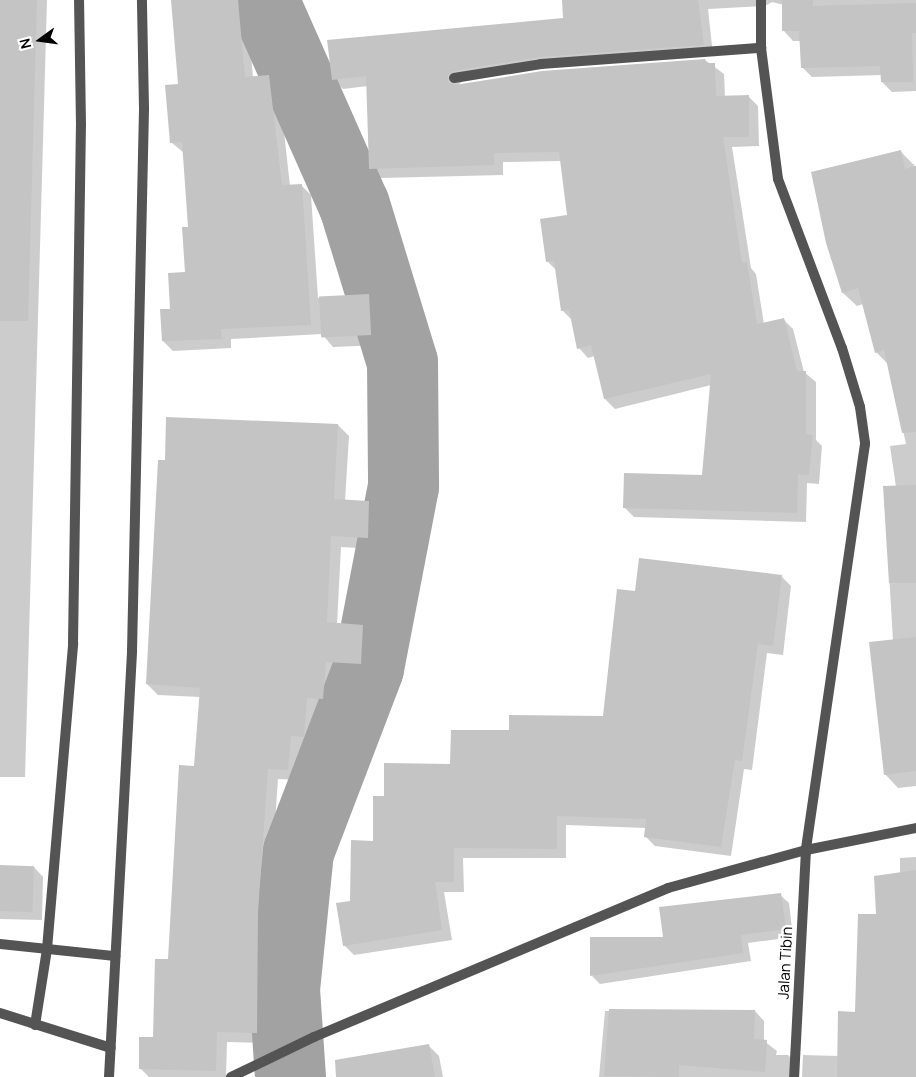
<!DOCTYPE html>
<style>
body{margin:0}
#map{position:relative;width:916px;height:1077px;overflow:hidden;background:#fff;font-family:Manrope,sans-serif}
div>[style]{position:absolute}
.shadow>*{inset:0;background:#0003}
.river>*{height:71px;margin:-35.5px;padding:0 35.5px;transform-origin:35.5px;border-radius:35.5px;background:#a2a2a2}
.building>*{inset:0;background:#c4c4c4;transform-origin:0 0}
.minor>*{height:10px;margin:-5px;padding:0 5px;transform-origin:5px;border-radius:5px;background:#545454}
span{translate:-50% -50%;white-space:nowrap;text-align:center;line-height:1.15;-webkit-text-stroke:5px #fff;paint-order:stroke}
.street-label{font-size:15px;color:#000}
.north{position:absolute;left:15px;top:15px;width:50px;height:50px;-webkit-text-stroke:4px #fff;paint-order:stroke;rotate:256deg;font-size:14px;font-weight:700;line-height:20px;text-align:center;color:#000}
.north::after{content:'';display:block;margin:auto;width:18px;height:22px;background:#000;clip-path:polygon(50% 0,100% 100%,50% 72%,0 100%)}
</style>
<div id="map">
<div class="shadow">
<div style="clip-path:polygon(0 0,47px 0,25px 777px,0 777px)"></div>
<div style="clip-path:polygon(181px 0,241px 0,247px 6px,253px 78px,269px 76px,279px 86px,290px 186px,301px 185px,311px 195px,318px 298px,368px 295px,379px 306px,381px 345px,333px 347px,322px 334px,231px 339px,231px 348px,173px 351px,163px 341px,171px 310px,187px 273px,189px 228px,184px 153px,172px 143px,167px 86px,179px 85px)"></div>
<div style="clip-path:polygon(563px 0,916px 0,916px 91px,892px 92px,882px 82px,882px 75px,812px 77px,802px 67px,801px 41px,793px 41px,784px 31px,784px 5px,772px 2px,765px 6px,708px 9px,713px 55px,551px 66px,463px 81px,457px 86px,705px 60px,724px 74px,725px 97px,748px 96px,758px 106px,759px 146px,732px 147px,751px 268px,756px 274px,764px 324px,783px 319px,793px 329px,804px 372px,816px 382px,816px 440px,822px 446px,819px 484px,807px 483px,806px 522px,634px 517px,624px 507px,703px 476px,711px 385px,615px 409px,605px 399px,595px 356px,588px 358px,579px 348px,572px 320px,562px 310px,556px 270px,548px 262px,568px 216px,561px 161px,503px 162px,503px 175px,380px 178px,370px 168px,368px 86px,343px 89px,333px 79px,564px 19px)"></div>
<div style="clip-path:polygon(900px 151px,916px 167px,916px 786px,898px 788px,885px 774px,893px 641px,884px 488px,896px 487px,890px 446px,906px 444px,889px 365px,876px 352px,863px 304px,857px 306px,843px 293px,827px 242px)"></div>
<div style="clip-path:polygon(338px 425px,349px 436px,345px 501px,369px 502px,379px 513px,378px 549px,341px 547px,337px 624px,363px 626px,374px 637px,372px 674px,336px 672px,334px 710px,317px 708px,314px 748px,301px 747px,299px 780px,278px 779px,268px 924px,267px 1043px,227px 1042px,226px 1077px,149px 1077px,140px 1068px,155px 1039px,169px 960px,195px 768px,200px 697px,158px 695px,147px 684px,167px 461px)"></div>
<div style="clip-path:polygon(781px 576px,791px 586px,783px 655px,767px 653px,752px 770px,744px 769px,731px 856px,655px 846px,645px 836px,646px 828px,566px 825px,566px 858px,463px 858px,464px 892px,444px 892px,452px 940px,354px 955px,344px 945px,352px 902px,374px 842px,385px 798px,511px 732px,604px 717px,636px 592px)"></div>
<div style="clip-path:polygon(916px 857px,916px 1077px,802px 1077px,803px 1055px,838px 1056px,857px 1013px,877px 916px,900px 874px,900px 858px)"></div>
<div style="clip-path:polygon(0 867px,34px 867px,43px 877px,42px 920px,0 919px)"></div>
<div style="clip-path:polygon(780px 895px,789px 903px,793px 937px,748px 943px,751px 961px,600px 984px,592px 976px,664px 938px)"></div>
<div style="clip-path:polygon(605px 1011px,755px 1011px,764px 1021px,764px 1041px,777px 1051px,776px 1055px,788px 1055px,798px 1065px,797px 1077px,599px 1077px)"></div>
<div style="clip-path:polygon(428px 1045px,439px 1056px,443px 1077px,353px 1077px)"></div>
</div>
<div class="river">
<div style="left:263px;top:0;width:224px;rotate:66.1deg"></div>
<div style="left:354px;top:205px;width:164px;rotate:73deg"></div>
<div style="left:402px;top:362px;width:124px;rotate:89.5deg"></div>
<div style="left:403px;top:486px;width:185px;rotate:100.9deg"></div>
<div style="left:368px;top:668px;width:196px;rotate:110.9deg"></div>
<div style="left:298px;top:851px;width:139px;rotate:95.8deg"></div>
<div style="left:284px;top:989px;width:88px;rotate:86.1deg"></div>
</div>
<div class="building">
<div style="clip-path:polygon(0 0,37px 0,28px 321px,0 321px)"></div>
<div style="clip-path:polygon(171px 0,238px 0,245px 77px,269px 75px,282px 185px,302px 184px,311px 325px,221px 329px,222px 339px,162px 341px,160px 309px,170px 309px,168px 273px,185px 272px,182px 227px,188px 227px,182px 142px,170px 143px,165px 85px,178px 84px)"></div>
<div style="clip-path:polygon(562px 0,698px 0,704px 45px,540px 57px,453px 71px,448px 75px,448px 82px,455px 85px,542px 71px,705px 59px,706px 63px,715px 63px,716px 96px,749px 95px,749px 137px,723px 137px,742px 263px,747px 262px,757px 324px,784px 318px,797px 371px,806px 371px,806px 434px,813px 435px,809px 475px,798px 474px,797px 513px,623px 508px,624px 473px,702px 475px,711px 374px,604px 399px,591px 345px,577px 349px,569px 310px,561px 311px,554px 261px,546px 262px,540px 219px,567px 215px,559px 152px,494px 153px,494px 165px,369px 169px,366px 76px,332px 80px,327px 40px,563px 18px)"></div>
<div style="clip-path:polygon(782px 0,813px 0,813px 6px,916px 3px,916px 33px,912px 33px,913px 82px,881px 82px,880px 66px,801px 68px,799px 31px,782px 31px)"></div>
<div style="clip-path:polygon(901px 150px,905px 169px,916px 166px,916px 432px,902px 433px,884px 350px,875px 353px,858px 288px,842px 293px,826px 243px,811px 172px)"></div>
<div style="left:369px;top:294px;width:41px;height:50px;rotate:87deg"></div>
<div style="clip-path:polygon(166px 417px,338px 424px,334px 499px,369px 501px,368px 538px,331px 536px,327px 622px,363px 625px,361px 664px,326px 662px,323px 699px,307px 698px,304px 737px,291px 736px,288px 770px,268px 769px,258px 912px,257px 1033px,217px 1032px,216px 1071px,139px 1069px,139px 1037px,153px 1037px,155px 959px,168px 959px,179px 765px,194px 766px,200px 688px,146px 684px,158px 460px,165px 460px)"></div>
<div style="clip-path:polygon(916px 485px,916px 583px,889px 583px,883px 486px)"></div>
<div style="clip-path:polygon(639px 558px,782px 575px,773px 646px,758px 644px,742px 761px,735px 760px,721px 847px,644px 837px,646px 819px,557px 816px,557px 849px,454px 848px,454px 882px,435px 882px,442px 930px,343px 946px,336px 903px,350px 901px,351px 840px,373px 841px,373px 796px,384px 796px,384px 763px,450px 764px,451px 730px,509px 730px,509px 715px,603px 716px,617px 589px,635px 591px)"></div>
<div style="clip-path:polygon(916px 637px,916px 771px,884px 775px,869px 642px)"></div>
<div style="left:0;top:865px;width:34px;height:46px;rotate:2deg"></div>
<div style="clip-path:polygon(916px 870px,916px 1077px,837px 1077px,838px 1011px,855px 1012px,858px 914px,876px 914px,874px 876px)"></div>
<div style="clip-path:polygon(781px 893px,786px 929px,741px 935px,743px 953px,590px 976px,590px 937px,663px 937px,659px 907px)"></div>
<div style="clip-path:polygon(609px 1009px,755px 1010px,754px 1039px,767px 1040px,765px 1072px,679px 1065px,679px 1077px,604px 1076px)"></div>
<div style="clip-path:polygon(429px 1044px,435px 1077px,336px 1077px,335px 1060px)"></div>
</div>
<div class="minor">
<div style="left:761px;top:0;width:48px;rotate:90deg"></div>
<div style="left:761px;top:48px;width:132px;rotate:82.6deg"></div>
<div style="left:778px;top:179px;width:181px;rotate:69.3deg"></div>
<div style="left:842px;top:348px;width:62px;rotate:73deg"></div>
<div style="left:860px;top:407px;width:37px;rotate:82deg"></div>
<div style="left:865px;top:444px;width:410px;rotate:98.3deg"></div>
<div style="left:806px;top:850px;width:227px;rotate:93deg"></div>
<div style="left:454px;top:78px;width:88px;rotate:-9.1deg"></div>
<div style="left:541px;top:64px;width:221px;rotate:-4.2deg"></div>
<div style="left:0;top:944px;width:116px;rotate:6deg"></div>
<div style="left:0;top:1013px;width:116px;rotate:17.5deg"></div>
<div style="left:35px;top:1025px;width:77px;rotate:-81deg"></div>
<div style="left:47px;top:949px;width:307px;rotate:-85.1deg"></div>
<div style="left:73px;top:643px;width:518px;rotate:-89.12deg"></div>
<div style="left:81px;top:125px;width:125px;rotate:-90.9deg"></div>
<div style="left:109px;top:1077px;width:427px;rotate:-86.9deg"></div>
<div style="left:132px;top:651px;width:543px;rotate:-88.73deg"></div>
<div style="left:144px;top:108px;width:108px;rotate:-91.1deg"></div>
<div style="left:231px;top:1077px;width:92px;rotate:-25.7deg"></div>
<div style="left:314px;top:1037px;width:384px;rotate:-22.8deg"></div>
<div style="left:668px;top:888px;width:143px;rotate:-15.4deg"></div>
<div style="left:806px;top:850px;width:112px;rotate:-11.3deg"></div>
</div>
<div class="street-label">
<span style="left:785px;top:963px;rotate:-87deg">Jalan Tibin</span>
</div>
<div class="north">N</div>
</div>
